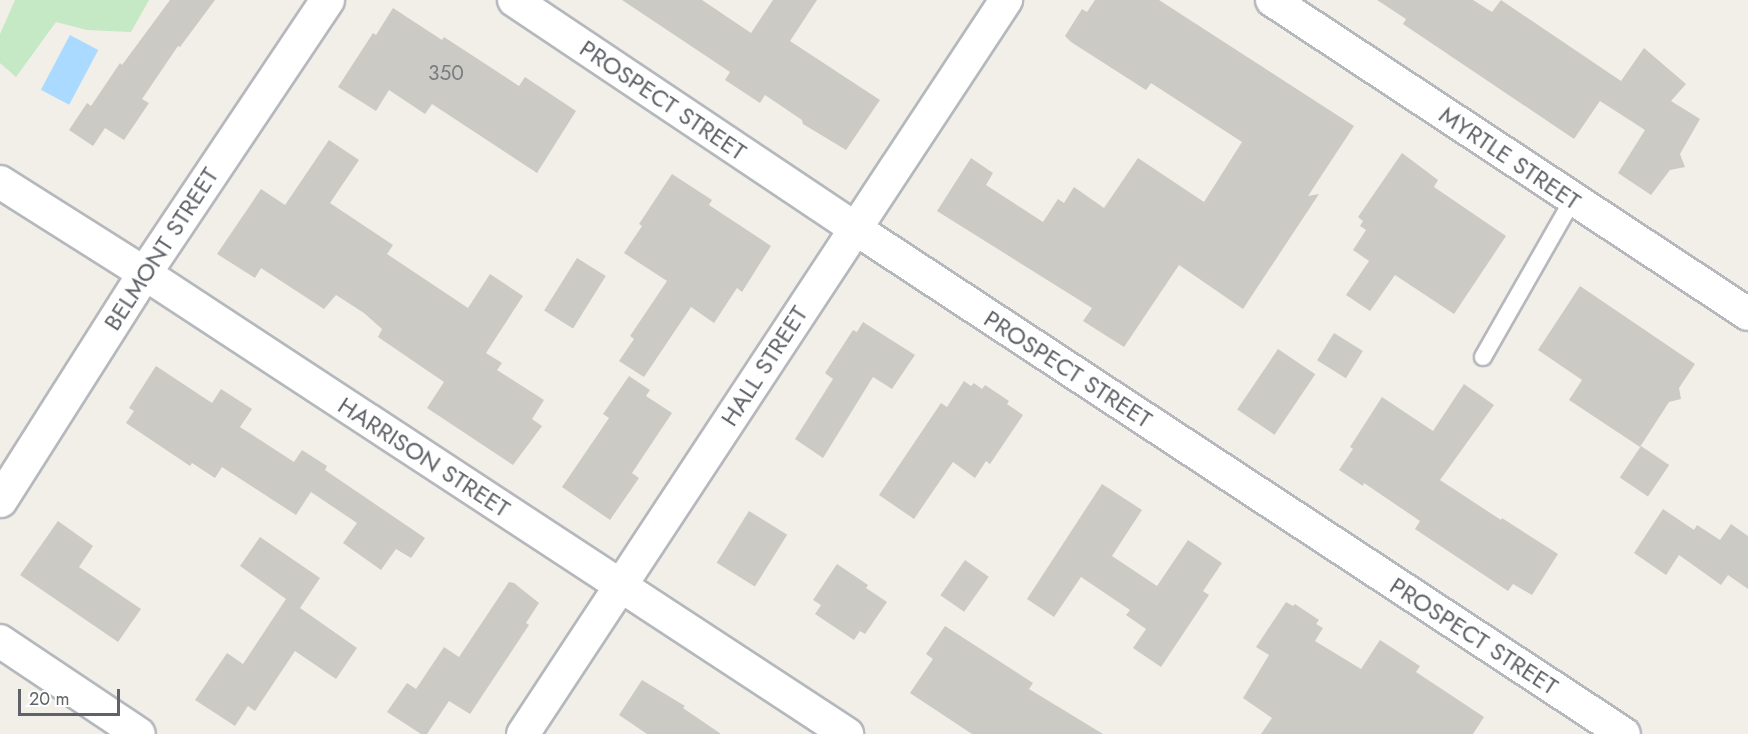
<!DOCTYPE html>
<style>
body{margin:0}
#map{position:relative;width:1748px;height:734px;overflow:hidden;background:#f1efe8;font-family:Jost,sans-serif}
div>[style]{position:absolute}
.green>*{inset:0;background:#c5e8c5}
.water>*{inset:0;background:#aadaff;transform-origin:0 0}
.building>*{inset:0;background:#cccac5;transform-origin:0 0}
.roads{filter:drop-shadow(2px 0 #b5b8bc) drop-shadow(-2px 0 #b5b8bc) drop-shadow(0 2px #b5b8bc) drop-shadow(0 -2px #b5b8bc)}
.lane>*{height:16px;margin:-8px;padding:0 8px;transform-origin:8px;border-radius:8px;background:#fff}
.street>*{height:32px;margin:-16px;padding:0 16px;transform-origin:16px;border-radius:16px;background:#fff}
.secondary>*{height:33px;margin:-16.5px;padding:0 16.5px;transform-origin:16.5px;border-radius:16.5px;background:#fff}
span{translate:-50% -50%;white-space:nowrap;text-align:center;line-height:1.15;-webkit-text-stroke:4.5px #fff;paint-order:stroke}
.number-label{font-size:21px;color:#7a7d7f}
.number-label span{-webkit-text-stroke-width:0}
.street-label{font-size:24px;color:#5f6368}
.scale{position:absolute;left:18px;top:689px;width:102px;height:27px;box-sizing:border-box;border:3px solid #5f6368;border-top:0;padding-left:8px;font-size:18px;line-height:21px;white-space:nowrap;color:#5f6368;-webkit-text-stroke:4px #fff;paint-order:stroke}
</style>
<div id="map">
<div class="green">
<div style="clip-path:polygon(15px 0,149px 0,131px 32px,87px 30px,56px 22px,16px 77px,0 63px,0 34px)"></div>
</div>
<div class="water">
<div style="left:70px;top:35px;width:32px;height:62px;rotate:28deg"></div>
</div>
<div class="building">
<div style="clip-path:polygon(170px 0,215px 0,180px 47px,178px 46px,142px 99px,149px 103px,124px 140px,105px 128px,93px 146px,69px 130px,87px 103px,91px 106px,120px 63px,122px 65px)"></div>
<div style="clip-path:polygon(622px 0,702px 0,751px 33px,773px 0,817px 0,790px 41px,880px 100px,846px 150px,803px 124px,802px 120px,765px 95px,760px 103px,725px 80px,730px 72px)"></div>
<div style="clip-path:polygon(1095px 0,1159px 0,1354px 126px,1308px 196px,1319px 194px,1243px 309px,1179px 265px,1124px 347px,1083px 321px,1092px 308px,937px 211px,971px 158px,993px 173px,986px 185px,1043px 222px,1058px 199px,1064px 203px,1074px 187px,1104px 208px,1138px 158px,1204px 202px,1242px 142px,1151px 83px,1146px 90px,1071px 42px,1065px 36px,1082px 9px,1087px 12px)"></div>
<div style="clip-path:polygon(1377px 0,1473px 0,1492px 12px,1501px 0,1621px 81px,1644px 48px,1686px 84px,1671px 101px,1700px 119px,1680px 154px,1685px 167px,1670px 170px,1651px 195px,1618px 173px,1645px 130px,1600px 101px,1574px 139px,1403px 24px,1406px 19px)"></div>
<div style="clip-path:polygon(393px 8px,442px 40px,444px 37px,519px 86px,525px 77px,576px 111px,537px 173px,432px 104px,425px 114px,389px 90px,376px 111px,338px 87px,373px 33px,376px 35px)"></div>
<div style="clip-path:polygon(329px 140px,359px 160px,330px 203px,393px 245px,387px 254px,468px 308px,490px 274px,523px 296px,486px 353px,502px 363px,497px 370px,544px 400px,532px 419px,542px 426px,513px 465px,427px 408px,444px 382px,378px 337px,382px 329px,364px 313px,336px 295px,324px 309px,261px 268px,255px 278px,217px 254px,261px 189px,285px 205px)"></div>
<div style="clip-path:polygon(1402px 153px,1438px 180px,1434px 187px,1506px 236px,1454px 314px,1395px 275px,1370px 311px,1346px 295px,1369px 261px,1353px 250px,1366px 230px,1360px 226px,1363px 221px,1358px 217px)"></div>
<div style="clip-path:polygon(672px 174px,712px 200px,709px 205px,771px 246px,742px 292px,737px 288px,714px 323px,691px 307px,644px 377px,619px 361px,634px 339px,630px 336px,667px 281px,624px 253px,642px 226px,639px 224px)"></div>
<div style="left:577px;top:258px;width:34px;height:62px;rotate:32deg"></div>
<div style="clip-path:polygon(1580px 286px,1695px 364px,1679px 388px,1681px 399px,1669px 402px,1640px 447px,1569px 400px,1582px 380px,1538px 350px)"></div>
<div style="clip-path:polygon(863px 322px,915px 355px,892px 389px,873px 377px,823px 458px,795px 439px,833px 379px,825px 373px,853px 330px,857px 332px)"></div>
<div style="left:1334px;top:333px;width:34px;height:32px;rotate:32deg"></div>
<div style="left:1278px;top:349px;width:45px;height:73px;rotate:34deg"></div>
<div style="clip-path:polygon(156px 366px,212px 403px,221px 389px,252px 409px,240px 427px,294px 462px,302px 450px,327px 466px,325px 470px,425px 538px,411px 558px,396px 549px,381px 570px,343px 543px,357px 523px,311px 492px,296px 515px,222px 467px,215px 478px,192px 463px,190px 466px,126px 423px,134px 411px,129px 408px)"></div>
<div style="clip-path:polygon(629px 376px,650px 390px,646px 396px,672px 413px,632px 473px,639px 478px,610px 520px,562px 487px,609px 418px,603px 414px)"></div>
<div style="clip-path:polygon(964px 381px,971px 386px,974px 383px,982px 389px,985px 385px,1009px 401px,1007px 404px,1023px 415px,990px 464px,986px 461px,975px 478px,953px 462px,914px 519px,879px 495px,941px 403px,947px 407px)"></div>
<div style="clip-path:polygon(1464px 384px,1494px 405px,1440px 480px,1501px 520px,1502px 518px,1558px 554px,1532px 595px,1513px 584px,1508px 591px,1415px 529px,1420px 521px,1364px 483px,1363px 486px,1339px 470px,1353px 449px,1350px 447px,1382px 397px,1433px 431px)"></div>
<div style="left:1641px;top:446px;width:34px;height:38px;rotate:34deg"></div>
<div style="clip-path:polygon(1102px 484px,1142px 510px,1112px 556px,1157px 586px,1188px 540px,1222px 563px,1203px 591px,1209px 595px,1161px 667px,1133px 648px,1146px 629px,1126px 615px,1130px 610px,1081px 577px,1054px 617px,1027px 599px)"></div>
<div style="clip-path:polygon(1663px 509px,1694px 530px,1697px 525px,1720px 540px,1731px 524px,1748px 536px,1748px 589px,1728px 575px,1721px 585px,1679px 555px,1666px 575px,1634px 553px)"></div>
<div style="left:749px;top:511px;width:45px;height:61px;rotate:32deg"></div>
<div style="clip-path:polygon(58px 521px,93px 546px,79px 567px,141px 609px,118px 642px,20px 575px)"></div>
<div style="clip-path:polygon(260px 537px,320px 578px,300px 608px,357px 648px,336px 679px,295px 651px,255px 711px,248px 706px,235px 726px,195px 700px,227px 653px,243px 664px,286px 599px,240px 566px)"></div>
<div style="left:965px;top:560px;width:29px;height:43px;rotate:35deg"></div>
<div style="clip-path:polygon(837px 564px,868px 585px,866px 588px,887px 602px,865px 634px,860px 631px,854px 640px,815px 614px,821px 605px,813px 600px)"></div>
<div style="clip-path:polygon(509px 582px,514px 583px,539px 603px,526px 623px,529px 625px,470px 714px,449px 701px,427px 734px,421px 734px,387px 712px,407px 683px,416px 689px,444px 647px,459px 657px)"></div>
<div style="clip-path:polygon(1286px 602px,1293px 606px,1295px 604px,1319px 620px,1316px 624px,1323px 628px,1315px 641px,1361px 669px,1380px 640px,1420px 666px,1416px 672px,1484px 717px,1473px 734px,1261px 734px,1272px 718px,1243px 698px,1269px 655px,1256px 647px)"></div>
<div style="clip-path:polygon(945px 626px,1033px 683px,1029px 689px,1103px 734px,972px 734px,910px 693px,933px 659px,926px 654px)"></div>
<div style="clip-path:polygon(642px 680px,685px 706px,683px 708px,721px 734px,647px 734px,619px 715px)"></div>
</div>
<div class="roads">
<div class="lane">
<div style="left:1483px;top:357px;width:182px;rotate:-60.3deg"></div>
</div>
<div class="street">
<div style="left:514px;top:0;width:412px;rotate:33.8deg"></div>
<div style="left:856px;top:229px;width:919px;rotate:33.33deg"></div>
<div style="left:1272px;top:0;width:570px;rotate:33.41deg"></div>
<div style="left:0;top:182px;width:170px;rotate:32.3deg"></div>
<div style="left:144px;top:273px;width:841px;rotate:33.26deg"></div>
<div style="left:0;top:641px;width:167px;rotate:33.8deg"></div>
<div style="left:523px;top:734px;width:879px;rotate:-56.65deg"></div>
</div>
<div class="secondary">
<div style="left:0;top:500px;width:269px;rotate:-57.6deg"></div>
<div style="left:144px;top:273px;width:329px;rotate:-56.2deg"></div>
</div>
</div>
<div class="number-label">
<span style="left:446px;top:73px">350</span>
</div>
<div class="street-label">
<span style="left:663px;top:100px;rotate:34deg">PROSPECT STREET</span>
<span style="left:1510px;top:158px;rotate:34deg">MYRTLE STREET</span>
<span style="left:161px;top:249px;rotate:-57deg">BELMONT STREET</span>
<span style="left:764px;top:366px;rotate:-57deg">HALL STREET</span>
<span style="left:1068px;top:369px;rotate:33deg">PROSPECT STREET</span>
<span style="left:424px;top:457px;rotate:33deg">HARRISON STREET</span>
<span style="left:1474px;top:636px;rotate:33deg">PROSPECT STREET</span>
</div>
<div class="scale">20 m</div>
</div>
